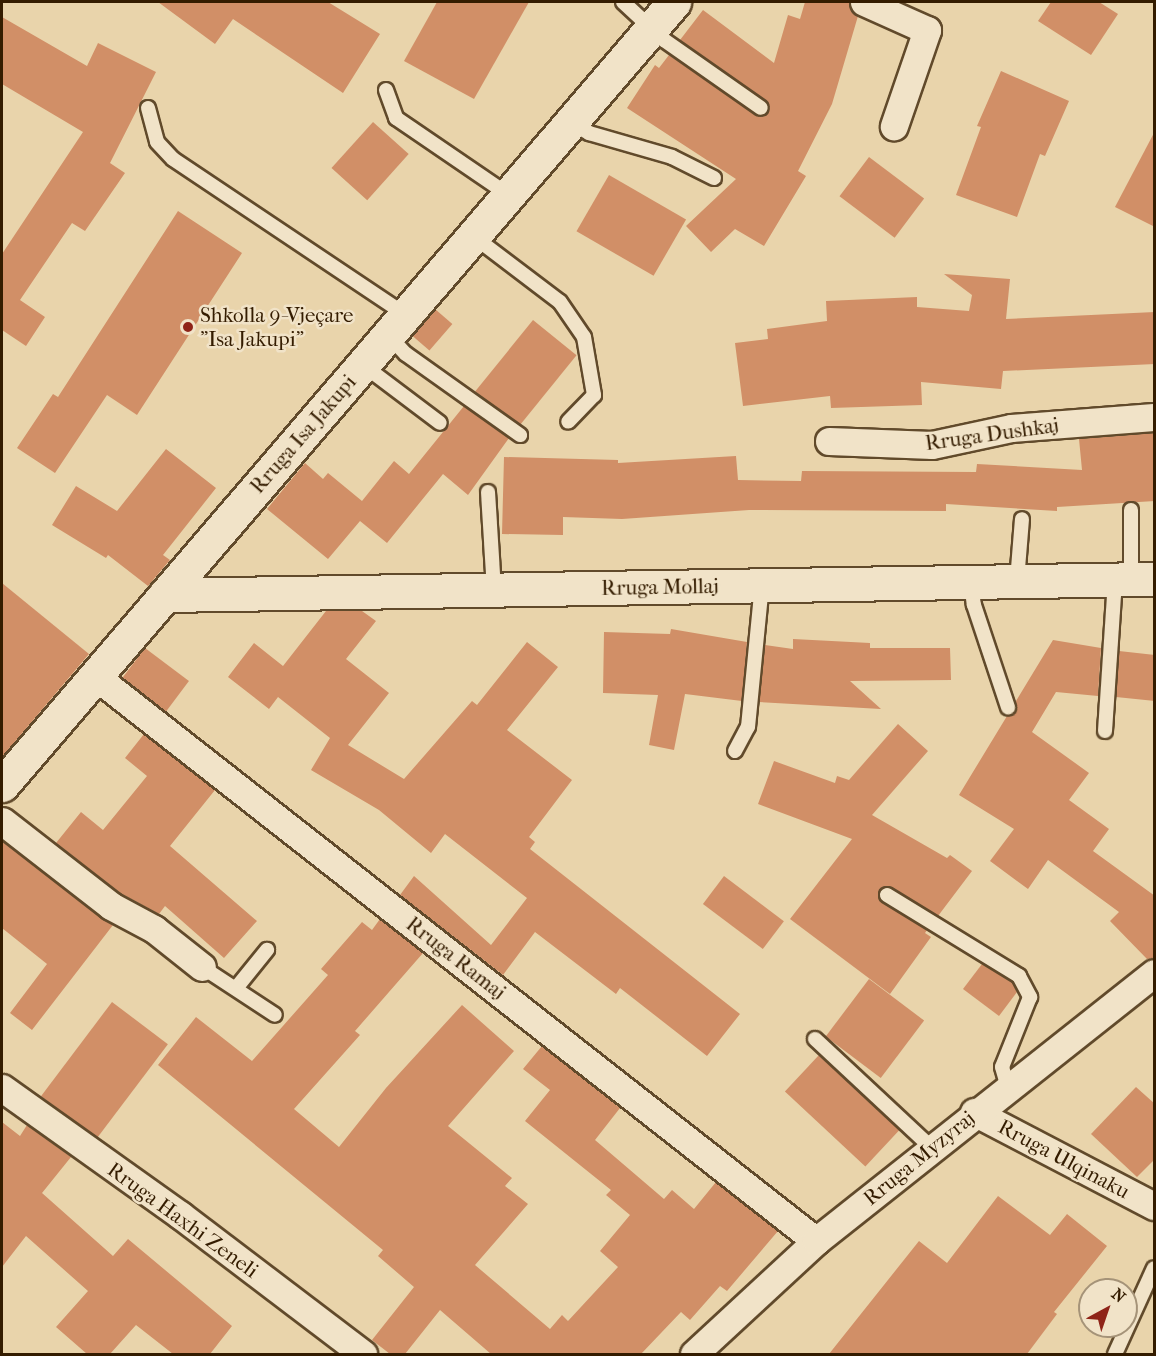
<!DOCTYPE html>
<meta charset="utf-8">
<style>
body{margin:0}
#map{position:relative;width:1156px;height:1356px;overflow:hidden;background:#e9d4ab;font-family:"IM FELL French Canon",serif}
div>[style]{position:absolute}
.building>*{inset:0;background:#d18f67;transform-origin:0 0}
.roads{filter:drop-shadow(2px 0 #614a2b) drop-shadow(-2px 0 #614a2b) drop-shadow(0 2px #614a2b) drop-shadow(0 -2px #614a2b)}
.lane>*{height:14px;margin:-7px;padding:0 7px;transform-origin:7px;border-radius:7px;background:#f1e3c8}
.street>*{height:27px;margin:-13.5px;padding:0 13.5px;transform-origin:13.5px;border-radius:13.5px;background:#f1e3c8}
.secondary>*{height:33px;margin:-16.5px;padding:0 16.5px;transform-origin:16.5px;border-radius:16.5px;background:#f1e3c8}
.dots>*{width:16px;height:16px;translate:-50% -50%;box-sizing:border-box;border:3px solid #f1e3c8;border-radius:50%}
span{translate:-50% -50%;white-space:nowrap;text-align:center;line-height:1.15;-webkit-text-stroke:5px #f1e3c8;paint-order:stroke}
.poi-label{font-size:21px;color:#341c00}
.left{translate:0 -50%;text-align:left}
.street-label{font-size:21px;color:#341c00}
.frame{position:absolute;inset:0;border:3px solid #341c00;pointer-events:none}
.north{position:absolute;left:1078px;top:1278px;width:60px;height:60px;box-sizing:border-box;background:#f1e3c8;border:2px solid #a59378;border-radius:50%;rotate:40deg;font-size:16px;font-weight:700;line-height:24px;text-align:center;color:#341c00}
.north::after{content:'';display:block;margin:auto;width:21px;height:27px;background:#8f2418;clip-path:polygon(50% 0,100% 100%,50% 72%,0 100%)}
</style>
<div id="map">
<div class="building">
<div style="clip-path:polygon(158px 2px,328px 2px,380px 34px,343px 93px,233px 19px,215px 44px)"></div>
<div style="clip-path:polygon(437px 2px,529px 2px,474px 99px,404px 61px)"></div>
<div style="clip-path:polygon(805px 2px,849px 2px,858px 16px,832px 104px,798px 171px,806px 176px,764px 246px,735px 229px,711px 252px,686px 226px,736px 179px,627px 108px,655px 65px,659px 68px,669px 55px,756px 115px,765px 116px,770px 108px,766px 101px,680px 40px,703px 10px,774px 63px,788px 15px,800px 19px)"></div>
<div style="clip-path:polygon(1051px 2px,1099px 2px,1118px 14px,1091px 55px,1038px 21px)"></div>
<div style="clip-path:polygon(2px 17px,87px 66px,98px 43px,156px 72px,110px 163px,125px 173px,85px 231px,72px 223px,20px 300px,45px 317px,26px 346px,2px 330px,2px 254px,83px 132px,2px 84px)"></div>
<div style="clip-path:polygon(1001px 71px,1069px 101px,1045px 156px,1040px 154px,1017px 217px,956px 195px,981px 127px,977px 126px)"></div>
<div style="left:373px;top:122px;width:48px;height:62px;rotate:42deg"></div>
<div style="clip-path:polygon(1155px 131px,1155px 227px,1115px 207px)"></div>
<div style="left:869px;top:157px;width:69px;height:49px;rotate:37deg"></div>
<div style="left:609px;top:175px;width:89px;height:65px;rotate:30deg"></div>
<div style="clip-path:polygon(178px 211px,242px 253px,137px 415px,107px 395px,55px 473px,17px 448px,53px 394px,58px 397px)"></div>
<div style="clip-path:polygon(944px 274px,1010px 279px,1006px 319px,1155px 312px,1155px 364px,1003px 371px,1001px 389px,921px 382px,922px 405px,831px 408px,830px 396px,743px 406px,735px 343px,768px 339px,767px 329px,827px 321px,826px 301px,917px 297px,917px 307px,969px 311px,972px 295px)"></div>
<div style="left:435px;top:309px;width:23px;height:35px;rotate:41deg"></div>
<div style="left:533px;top:320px;width:56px;height:92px;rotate:39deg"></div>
<div style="clip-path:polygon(464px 406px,509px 438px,468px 495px,443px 474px,387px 543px,360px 521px,328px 559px,267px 509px,305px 463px,323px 479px,328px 473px,362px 501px,394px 461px,409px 474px)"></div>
<div style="clip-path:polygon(1155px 433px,1155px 501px,1057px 507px,1057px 511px,946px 504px,946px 511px,749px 510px,622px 519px,563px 517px,563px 535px,502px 534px,504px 457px,618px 460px,618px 463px,736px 456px,738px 480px,801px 481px,802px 471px,976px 472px,977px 464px,1082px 470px,1079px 439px)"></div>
<div style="clip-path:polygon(166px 449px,216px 488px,163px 555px,170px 560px,148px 586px,108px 555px,106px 558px,52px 525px,76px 486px,117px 511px)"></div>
<div style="clip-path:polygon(2px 583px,89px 654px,2px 757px)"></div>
<div style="clip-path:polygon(326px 611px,362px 611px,376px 621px,346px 659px,389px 693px,348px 745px,404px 779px,472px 701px,477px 705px,527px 642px,558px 667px,507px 730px,572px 780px,529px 837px,535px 842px,530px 849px,740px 1014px,707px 1056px,620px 988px,616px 994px,535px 932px,503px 975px,400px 895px,414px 876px,491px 945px,527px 898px,445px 834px,431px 853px,379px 810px,311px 770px,330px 738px,278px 697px,269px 709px,228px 677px,254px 643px,283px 666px)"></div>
<div style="clip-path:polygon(671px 629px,747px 642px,742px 701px,685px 694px,674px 750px,649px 745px,658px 695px,603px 693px,604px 632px,670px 634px)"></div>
<div style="clip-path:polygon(793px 639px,870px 643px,870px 648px,950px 648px,951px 680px,850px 681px,881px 709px,759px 702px,765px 645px,793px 649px)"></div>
<div style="clip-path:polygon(1053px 640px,1101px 648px,1098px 696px,1056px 692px,1032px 732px,1089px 773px,1069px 800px,1109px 829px,1093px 851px,1155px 896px,1155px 958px,1147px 959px,1110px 921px,1119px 912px,1048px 860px,1028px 889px,990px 861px,1014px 829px,959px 795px,1007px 716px,1015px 712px,1016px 701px)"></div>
<div style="left:145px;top:648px;width:55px;height:38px;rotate:37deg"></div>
<div style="clip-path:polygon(1119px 651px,1155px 655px,1155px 701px,1116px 697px)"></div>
<div style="clip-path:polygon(898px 724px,928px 751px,872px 815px,947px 858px,950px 855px,972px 871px,938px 916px,891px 887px,880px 890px,882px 902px,927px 930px,925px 933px,931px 937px,890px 994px,790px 919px,852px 839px,758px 804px,774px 761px,835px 783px,837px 776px,849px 780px)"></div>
<div style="clip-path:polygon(144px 734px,215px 790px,170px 846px,257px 921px,224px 958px,165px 906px,159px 914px,120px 893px,56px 843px,81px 812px,103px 830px,147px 776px,125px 758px)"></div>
<div style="clip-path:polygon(2px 841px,113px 925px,32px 1030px,10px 1013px,47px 964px,2px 928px)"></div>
<div style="left:724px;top:876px;width:75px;height:35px;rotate:37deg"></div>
<div style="clip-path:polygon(380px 919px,423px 953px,355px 1031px,360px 1035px,294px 1109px,339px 1147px,386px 1088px,462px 1005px,514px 1051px,448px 1126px,512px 1178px,505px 1186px,528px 1204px,475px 1265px,550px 1329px,562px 1315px,568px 1321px,618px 1267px,600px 1251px,630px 1215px,606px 1195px,611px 1190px,525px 1121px,550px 1090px,523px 1069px,542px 1046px,620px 1108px,595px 1140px,664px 1199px,672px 1190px,694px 1209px,716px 1182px,778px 1231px,727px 1291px,720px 1286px,690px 1320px,681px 1312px,641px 1354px,491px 1354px,440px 1310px,405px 1354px,390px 1354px,372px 1340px,414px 1287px,378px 1256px,383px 1250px,158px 1065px,196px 1017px,252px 1061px,328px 975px,321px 969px,362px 922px,372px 930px)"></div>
<div style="clip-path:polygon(982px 964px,1012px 982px,1017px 992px,999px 1016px,963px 989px)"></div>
<div style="left:869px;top:979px;width:69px;height:72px;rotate:37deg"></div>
<div style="left:112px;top:1002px;width:70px;height:118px;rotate:37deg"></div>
<div style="left:819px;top:1055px;width:110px;height:50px;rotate:43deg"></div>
<div style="clip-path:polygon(1136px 1087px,1155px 1104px,1155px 1159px,1137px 1177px,1091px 1134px)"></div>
<div style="clip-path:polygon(2px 1122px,20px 1136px,27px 1125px,71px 1157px,42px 1193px,113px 1256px,128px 1239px,232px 1326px,210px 1354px,173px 1354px,136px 1325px,110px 1354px,87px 1354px,56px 1327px,88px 1291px,26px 1236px,2px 1267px)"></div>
<div style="clip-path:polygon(998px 1196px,1050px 1235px,1067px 1214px,1107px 1246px,1054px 1312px,1057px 1314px,1027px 1354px,829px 1354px,919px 1241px,947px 1263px)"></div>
</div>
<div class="roads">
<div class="lane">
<div style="left:623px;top:2px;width:56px;rotate:42.8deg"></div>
<div style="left:664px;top:40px;width:118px;rotate:35deg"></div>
<div style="left:386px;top:90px;width:30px;rotate:70deg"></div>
<div style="left:396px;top:118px;width:137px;rotate:34.3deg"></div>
<div style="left:148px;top:108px;width:35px;rotate:75deg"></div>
<div style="left:157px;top:142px;width:23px;rotate:47deg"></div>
<div style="left:173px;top:159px;width:280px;rotate:33.8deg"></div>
<div style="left:571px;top:123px;width:21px;rotate:29deg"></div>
<div style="left:589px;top:133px;width:86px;rotate:16.1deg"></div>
<div style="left:672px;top:157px;width:47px;rotate:26.6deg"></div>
<div style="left:473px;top:236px;width:109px;rotate:37.2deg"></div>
<div style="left:560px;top:302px;width:42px;rotate:55.6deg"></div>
<div style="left:584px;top:337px;width:59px;rotate:80.2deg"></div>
<div style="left:594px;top:395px;width:37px;rotate:134deg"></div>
<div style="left:388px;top:335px;width:26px;rotate:47deg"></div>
<div style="left:406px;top:354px;width:140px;rotate:35.4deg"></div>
<div style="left:363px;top:365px;width:96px;rotate:37deg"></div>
<div style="left:488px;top:492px;width:98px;rotate:86.5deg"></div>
<div style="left:1131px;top:510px;width:69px;rotate:90deg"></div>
<div style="left:1017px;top:581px;width:62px;rotate:-85.4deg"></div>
<div style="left:971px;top:582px;width:23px;rotate:83deg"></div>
<div style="left:974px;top:605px;width:108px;rotate:71.6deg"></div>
<div style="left:1105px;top:731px;width:151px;rotate:-86.2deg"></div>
<div style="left:735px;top:751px;width:27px;rotate:-62deg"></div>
<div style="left:748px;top:727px;width:143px;rotate:-84.4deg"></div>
<div style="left:887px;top:895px;width:155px;rotate:31.5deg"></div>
<div style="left:1019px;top:976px;width:24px;rotate:62deg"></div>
<div style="left:1030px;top:997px;width:75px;rotate:111.8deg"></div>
<div style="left:1002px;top:1067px;width:22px;rotate:74deg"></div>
<div style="left:202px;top:967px;width:87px;rotate:33.3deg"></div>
<div style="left:237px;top:987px;width:48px;rotate:-51deg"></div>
<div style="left:815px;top:1039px;width:160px;rotate:43deg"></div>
<div style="left:1115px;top:1354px;width:94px;rotate:-65.6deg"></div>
</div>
<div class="street">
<div style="left:864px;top:2px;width:69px;rotate:24deg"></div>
<div style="left:927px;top:30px;width:102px;rotate:109deg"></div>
<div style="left:829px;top:441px;width:103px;rotate:2.2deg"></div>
<div style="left:932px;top:445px;width:81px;rotate:-12.1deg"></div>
<div style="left:1011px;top:428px;width:143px;rotate:-4.4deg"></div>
<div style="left:95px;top:676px;width:916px;rotate:38.08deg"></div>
<div style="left:2px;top:821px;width:138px;rotate:37.9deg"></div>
<div style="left:111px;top:906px;width:49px;rotate:28.1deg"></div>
<div style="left:154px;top:929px;width:61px;rotate:38.4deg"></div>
<div style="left:2px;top:1088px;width:219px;rotate:35.5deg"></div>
<div style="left:180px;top:1215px;width:230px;rotate:37.2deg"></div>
<div style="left:974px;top:1112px;width:203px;rotate:27.6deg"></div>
<div style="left:694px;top:1354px;width:166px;rotate:-42.8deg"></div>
<div style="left:816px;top:1241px;width:431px;rotate:-38.4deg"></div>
</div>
<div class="secondary">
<div style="left:165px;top:595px;width:989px;rotate:-0.93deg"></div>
<div style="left:2px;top:785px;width:1032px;rotate:-49.36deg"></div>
</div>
</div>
<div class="dots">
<div style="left:188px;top:327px;background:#8f2418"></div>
</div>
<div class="poi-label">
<span class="left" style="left:200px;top:327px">Shkolla 9-Vjeçare<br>"Isa Jakupi"</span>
</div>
<div class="street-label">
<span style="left:303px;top:434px;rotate:-49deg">Rruga Isa Jakupi</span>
<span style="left:992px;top:434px;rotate:-8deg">Rruga Dushkaj</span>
<span style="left:660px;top:587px;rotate:-1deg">Rruga Mollaj</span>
<span style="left:456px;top:958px;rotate:38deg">Rruga Ramaj</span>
<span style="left:919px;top:1158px;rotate:-39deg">Rruga Myzyraj</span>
<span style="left:1064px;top:1159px;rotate:28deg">Rruga Ulqinaku</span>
<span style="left:183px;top:1220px;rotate:36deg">Rruga Haxhi Zeneli</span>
</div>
<div class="frame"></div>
<div class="north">N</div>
</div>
